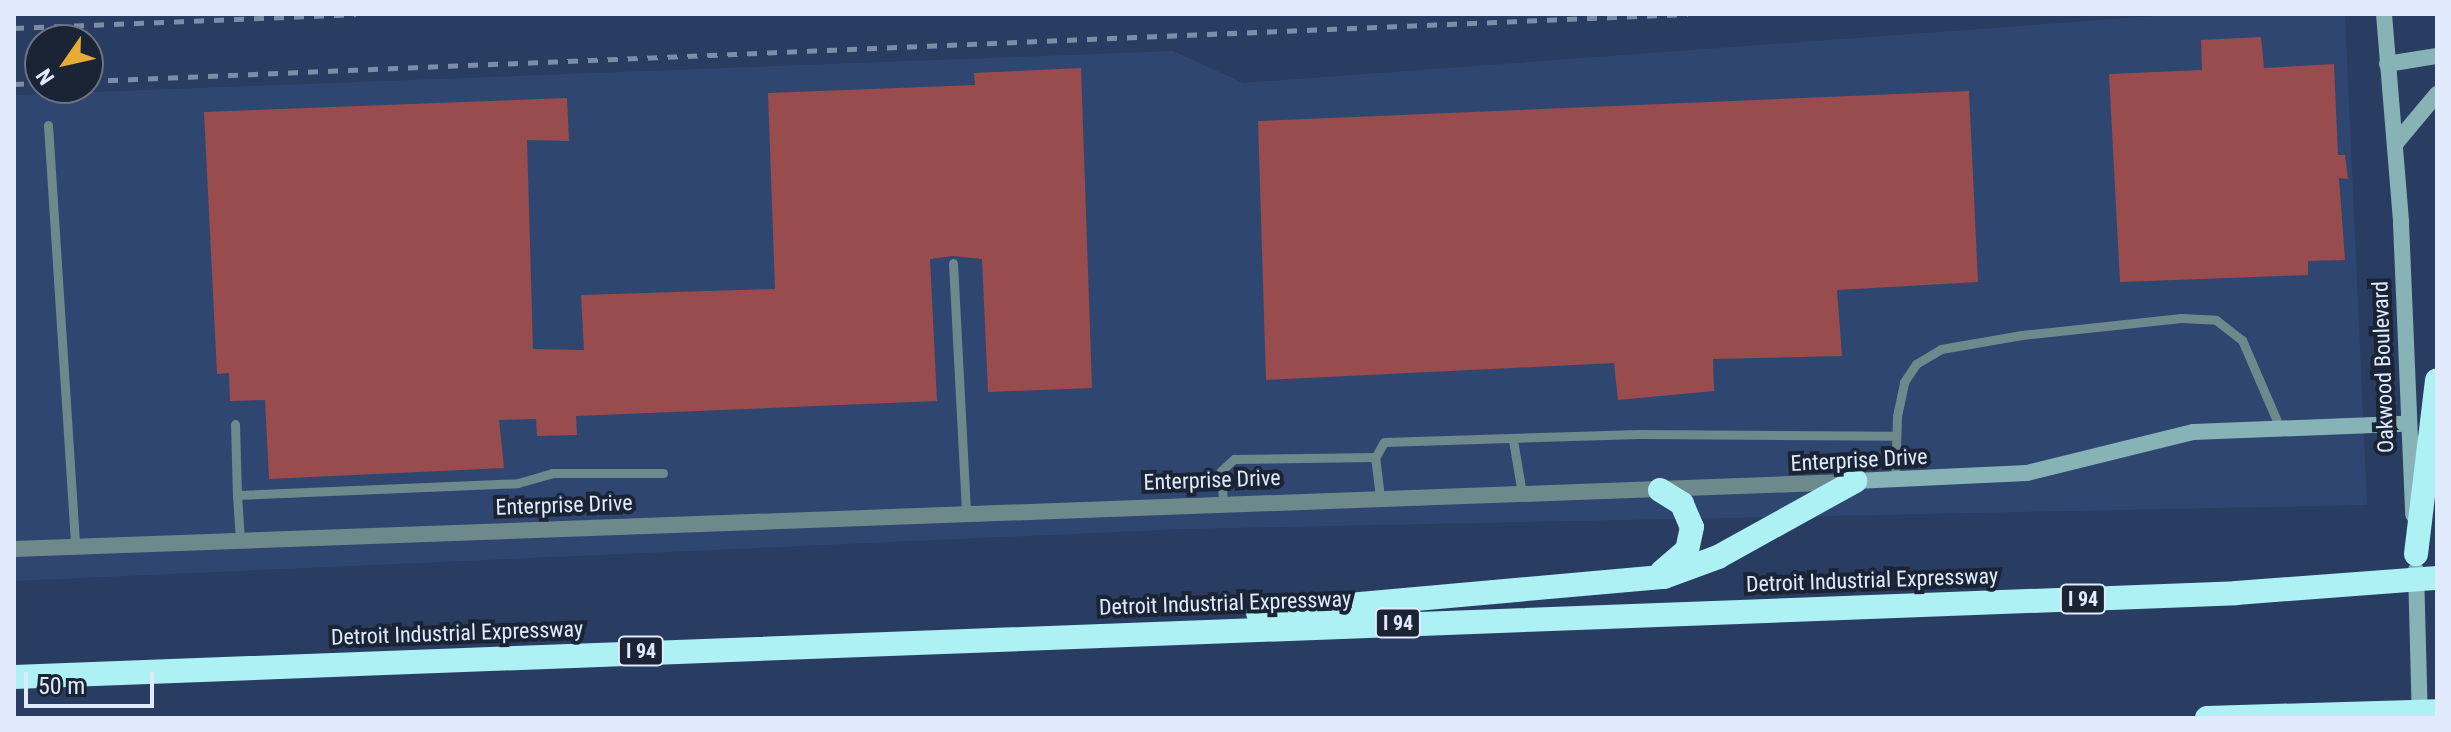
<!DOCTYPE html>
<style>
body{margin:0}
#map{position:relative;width:2451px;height:732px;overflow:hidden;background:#283d61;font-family:"Roboto Condensed",sans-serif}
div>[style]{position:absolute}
.built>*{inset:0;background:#2f4670}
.building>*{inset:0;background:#994c4d}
.service>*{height:9px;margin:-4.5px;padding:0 4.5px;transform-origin:4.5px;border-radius:4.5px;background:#6e898b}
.minor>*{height:16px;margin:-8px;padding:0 8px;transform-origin:8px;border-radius:8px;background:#6e898b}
.secondary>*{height:16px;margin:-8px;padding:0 8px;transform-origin:8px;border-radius:8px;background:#88b3b6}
.motorway>*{height:24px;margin:-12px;padding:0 12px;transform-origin:12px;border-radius:12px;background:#adf1f5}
.rail>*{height:5px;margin-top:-2.5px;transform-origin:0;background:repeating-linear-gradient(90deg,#7c8da8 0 10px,transparent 0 20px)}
span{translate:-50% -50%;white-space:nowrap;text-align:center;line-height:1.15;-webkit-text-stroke:8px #1a2435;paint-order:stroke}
.shield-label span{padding:2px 6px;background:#1a2435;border:2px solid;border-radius:6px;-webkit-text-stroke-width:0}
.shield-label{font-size:20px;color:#dfeafc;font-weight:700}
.street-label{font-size:22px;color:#dfeafc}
.frame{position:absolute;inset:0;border:16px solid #dfeafc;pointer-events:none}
.north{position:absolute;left:24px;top:24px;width:80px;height:80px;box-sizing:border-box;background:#1a2435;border:2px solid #697385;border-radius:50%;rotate:236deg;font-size:22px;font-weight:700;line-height:32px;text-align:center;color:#dfeafc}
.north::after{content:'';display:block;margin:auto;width:28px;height:36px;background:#e6ac36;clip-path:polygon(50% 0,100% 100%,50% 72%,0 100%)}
.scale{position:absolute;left:24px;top:672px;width:130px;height:36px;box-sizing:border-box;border:4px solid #dfeafc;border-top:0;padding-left:10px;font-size:24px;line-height:28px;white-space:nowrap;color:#dfeafc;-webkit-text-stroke:6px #1a2435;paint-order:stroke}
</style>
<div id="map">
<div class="built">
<div style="clip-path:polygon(2182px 14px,2345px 14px,2367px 505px,1183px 529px,14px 581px,14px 95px,1173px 51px,1243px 83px)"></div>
</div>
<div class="building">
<div style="clip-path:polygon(2261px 37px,2264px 68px,2334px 64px,2338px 155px,2345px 155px,2348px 179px,2339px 178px,2345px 260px,2308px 261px,2308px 275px,2120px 282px,2109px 74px,2202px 70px,2201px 40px)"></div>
<div style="clip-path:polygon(1081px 68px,1092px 388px,988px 392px,982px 259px,953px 256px,930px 259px,937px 401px,576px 416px,577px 435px,537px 436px,536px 419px,499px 420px,504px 468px,269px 479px,265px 400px,230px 401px,229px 373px,217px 374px,204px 112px,567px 98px,569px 141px,527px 140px,533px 349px,584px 350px,581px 295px,775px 289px,768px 93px,975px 85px,974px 73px)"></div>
<div style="clip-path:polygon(1969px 91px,1978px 282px,1837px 290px,1842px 356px,1713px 359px,1714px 391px,1618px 400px,1614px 363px,1266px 380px,1258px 121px)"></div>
</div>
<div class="service">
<div style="left:48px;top:125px;width:423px;rotate:86.3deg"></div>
<div style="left:953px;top:263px;width:248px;rotate:87deg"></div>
<div style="left:235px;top:424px;width:71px;rotate:88.4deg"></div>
<div style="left:1513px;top:440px;width:55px;rotate:80.5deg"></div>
<div style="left:1895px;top:480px;width:64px;rotate:-88.2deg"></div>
<div style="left:1897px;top:416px;width:35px;rotate:-78deg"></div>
<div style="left:1904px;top:382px;width:22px;rotate:-56deg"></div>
<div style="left:1916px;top:364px;width:29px;rotate:-31deg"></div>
<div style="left:1941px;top:349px;width:82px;rotate:-9.8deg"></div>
<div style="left:2022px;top:335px;width:160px;rotate:-6.1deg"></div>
<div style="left:2181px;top:318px;width:35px;rotate:3deg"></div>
<div style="left:2216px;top:320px;width:33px;rotate:38deg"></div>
<div style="left:2242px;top:340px;width:98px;rotate:66.6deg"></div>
<div style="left:1380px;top:497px;width:39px;rotate:-97deg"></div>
<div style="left:1375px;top:458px;width:18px;rotate:-61deg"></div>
<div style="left:1384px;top:442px;width:255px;rotate:-1.8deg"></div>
<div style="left:1639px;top:434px;width:257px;rotate:0.4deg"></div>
<div style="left:1223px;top:501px;width:30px;rotate:-94deg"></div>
<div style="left:1221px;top:471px;width:18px;rotate:-43deg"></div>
<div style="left:1234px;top:459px;width:141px;rotate:-0.8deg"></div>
<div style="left:240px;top:540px;width:45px;rotate:-93.8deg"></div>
<div style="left:237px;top:495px;width:281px;rotate:-2.4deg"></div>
<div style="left:518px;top:483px;width:35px;rotate:-16deg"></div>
<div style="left:552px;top:473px;width:111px"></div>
</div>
<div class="minor">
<div style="left:14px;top:549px;width:1834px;rotate:-2.09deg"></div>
</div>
<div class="secondary">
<div style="left:2384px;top:14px;width:210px;rotate:85.3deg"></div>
<div style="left:2401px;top:223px;width:292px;rotate:87.6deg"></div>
<div style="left:2387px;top:64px;width:51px;rotate:-9.1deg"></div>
<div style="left:2396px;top:143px;width:64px;rotate:-50.1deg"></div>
<div style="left:1855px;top:481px;width:172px;rotate:-2.7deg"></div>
<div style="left:2027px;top:473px;width:171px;rotate:-13.9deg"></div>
<div style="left:2193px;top:432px;width:212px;rotate:-2.2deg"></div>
<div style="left:2416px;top:570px;width:148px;rotate:88.5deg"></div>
</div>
<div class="motorway">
<div style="left:1660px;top:490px;width:26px;rotate:32deg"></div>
<div style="left:1682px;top:504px;width:25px;rotate:67deg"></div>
<div style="left:1692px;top:527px;width:24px;rotate:102deg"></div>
<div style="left:1687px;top:550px;width:33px;rotate:139deg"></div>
<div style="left:2416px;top:554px;width:175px;rotate:-83.1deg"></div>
<div style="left:1258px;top:613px;width:408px;rotate:-5.1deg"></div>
<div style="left:1664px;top:577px;width:58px;rotate:-20.3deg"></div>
<div style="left:1718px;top:557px;width:157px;rotate:-29deg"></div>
<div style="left:14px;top:677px;width:2224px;rotate:-2.16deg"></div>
<div style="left:2236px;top:593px;width:202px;rotate:-4.3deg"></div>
<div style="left:2207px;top:718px;width:230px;rotate:-1.7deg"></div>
</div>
<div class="rail">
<div style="left:14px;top:28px;width:342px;rotate:-2.3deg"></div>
<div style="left:88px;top:81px;width:1601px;rotate:-2.4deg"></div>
<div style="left:14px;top:84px;width:26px;rotate:-2deg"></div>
</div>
<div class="shield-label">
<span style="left:2083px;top:599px">I 94</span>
<span style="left:1398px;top:623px">I 94</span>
<span style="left:641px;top:651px">I 94</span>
</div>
<div class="street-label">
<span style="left:2383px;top:367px;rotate:-92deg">Oakwood Boulevard</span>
<span style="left:1859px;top:460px;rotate:-3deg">Enterprise Drive</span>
<span style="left:1212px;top:480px;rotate:-2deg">Enterprise Drive</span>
<span style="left:564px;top:505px;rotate:-2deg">Enterprise Drive</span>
<span style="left:1872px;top:580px;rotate:-2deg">Detroit Industrial Expressway</span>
<span style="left:1225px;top:603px;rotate:-2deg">Detroit Industrial Expressway</span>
<span style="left:457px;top:633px;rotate:-2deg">Detroit Industrial Expressway</span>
</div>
<div class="frame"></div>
<div class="north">N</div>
<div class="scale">50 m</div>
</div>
